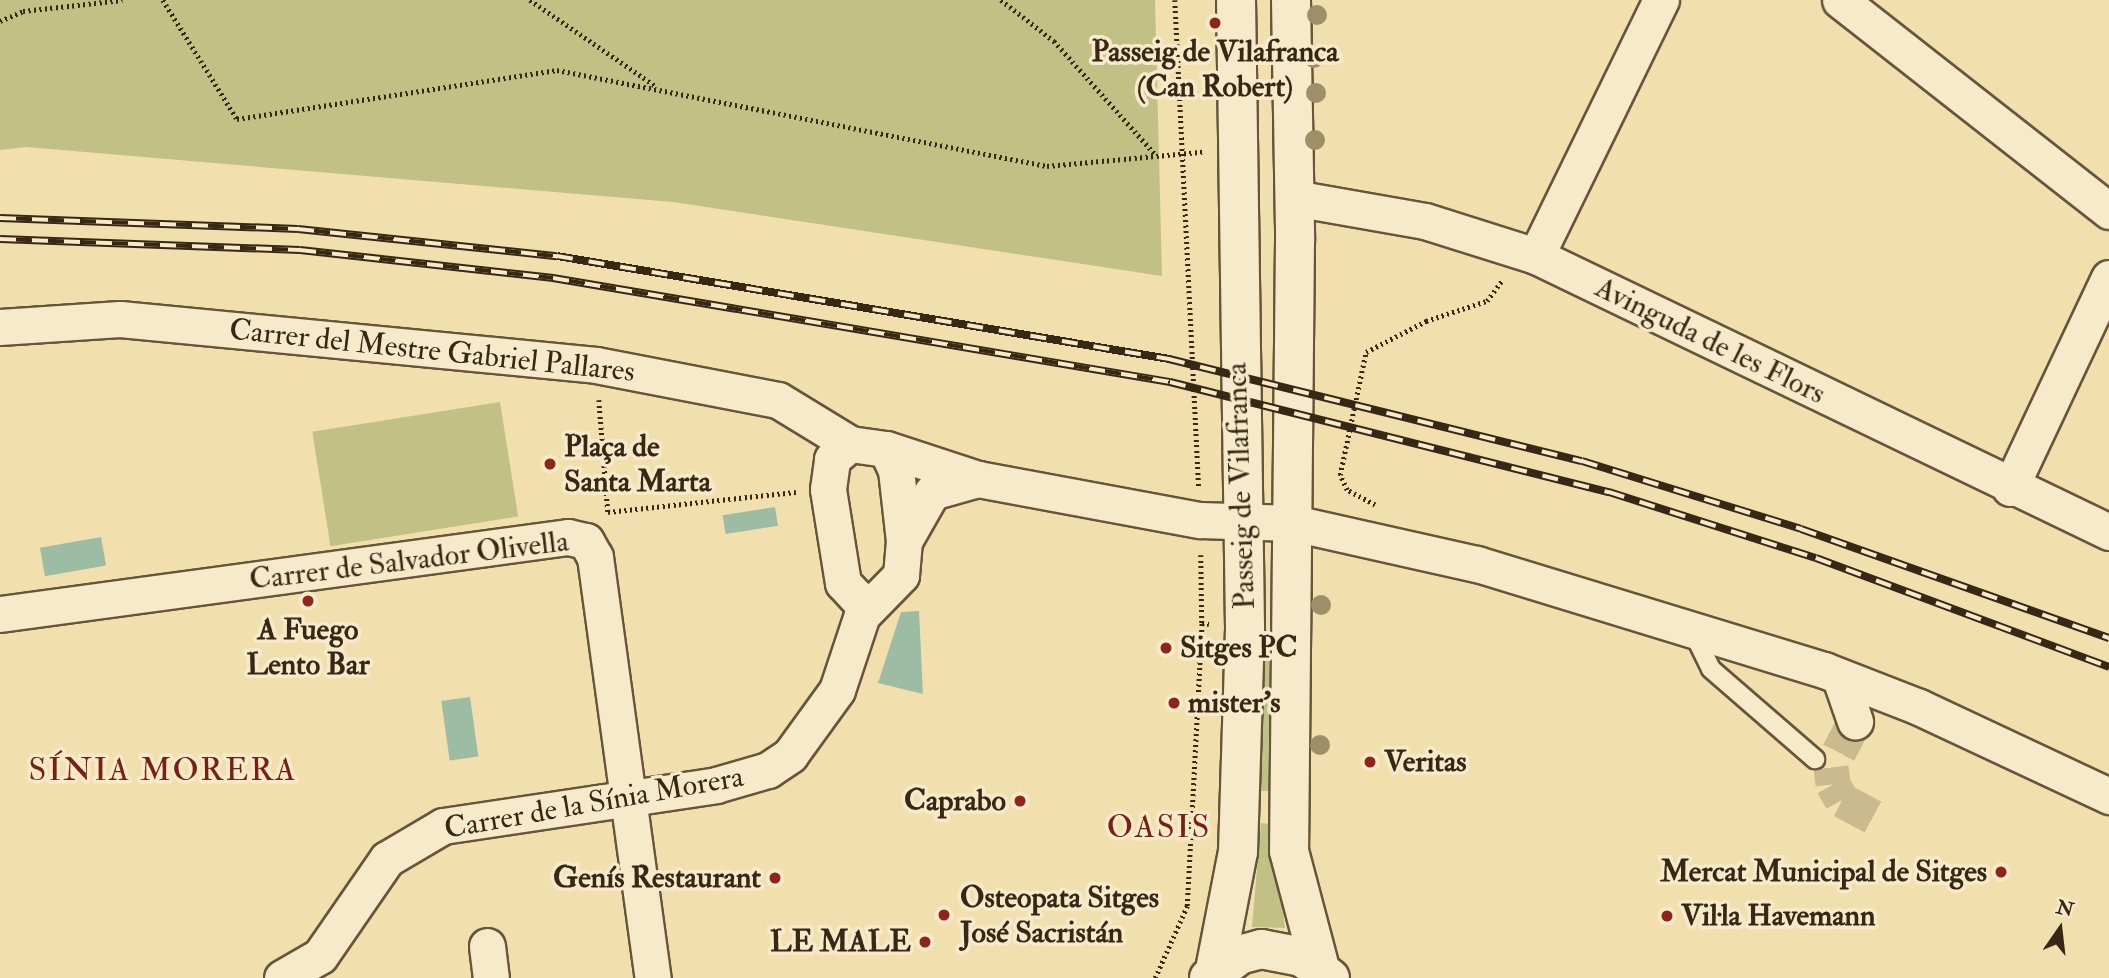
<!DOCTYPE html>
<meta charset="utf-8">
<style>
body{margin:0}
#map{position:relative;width:2109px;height:978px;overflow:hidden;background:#f1dfae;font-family:"IM FELL Double Pica",serif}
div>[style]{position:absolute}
.green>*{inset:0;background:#c1c085;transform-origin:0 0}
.water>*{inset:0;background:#9cbda4;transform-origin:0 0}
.minor-tunnel>*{height:35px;margin-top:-17.5px;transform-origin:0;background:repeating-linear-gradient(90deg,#ccba8f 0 35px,transparent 0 53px)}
.path>*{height:4.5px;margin-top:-2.25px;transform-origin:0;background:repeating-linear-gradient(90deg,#392715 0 2px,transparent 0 5.5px)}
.roads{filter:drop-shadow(2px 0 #67553b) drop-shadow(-2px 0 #67553b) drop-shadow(0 2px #67553b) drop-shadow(0 -2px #67553b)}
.service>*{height:18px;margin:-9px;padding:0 9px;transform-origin:9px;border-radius:9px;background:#f6eaca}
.minor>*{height:35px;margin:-17.5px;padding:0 17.5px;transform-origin:17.5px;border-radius:17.5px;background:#f6eaca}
.tertiary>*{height:38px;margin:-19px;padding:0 19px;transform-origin:19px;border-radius:19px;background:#f6eaca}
.rail>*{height:8px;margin-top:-4px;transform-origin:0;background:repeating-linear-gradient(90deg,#f6eaca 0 16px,#392715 0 32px);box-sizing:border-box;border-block:2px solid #392715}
.trees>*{width:20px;height:20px;margin:-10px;border-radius:50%;background:#9e8f69}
.dots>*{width:19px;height:19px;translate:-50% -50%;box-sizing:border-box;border:4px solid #f6eaca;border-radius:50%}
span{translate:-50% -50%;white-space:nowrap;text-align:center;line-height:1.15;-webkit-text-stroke:7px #f6eaca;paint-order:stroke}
.poi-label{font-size:30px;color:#392715;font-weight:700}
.left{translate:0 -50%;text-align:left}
.right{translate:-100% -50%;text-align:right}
.street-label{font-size:30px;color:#392715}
.neighbourhood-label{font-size:32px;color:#7a1f14;letter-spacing:2px}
.north{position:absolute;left:2025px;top:894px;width:70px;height:70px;-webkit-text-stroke:5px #f6eaca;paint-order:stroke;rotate:14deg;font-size:19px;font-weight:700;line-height:28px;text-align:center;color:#392715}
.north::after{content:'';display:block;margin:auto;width:24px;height:32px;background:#392715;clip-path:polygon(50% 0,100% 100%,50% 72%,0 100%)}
</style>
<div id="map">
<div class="green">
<div style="clip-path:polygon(0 0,1155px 0,1162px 276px,673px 202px,26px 147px,0 150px)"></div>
<div style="left:500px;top:402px;width:116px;height:190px;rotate:81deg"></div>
<div style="clip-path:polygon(1265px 644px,1270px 646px,1273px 791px,1259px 791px)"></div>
<div style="clip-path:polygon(1261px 823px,1271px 824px,1285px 928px,1252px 927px)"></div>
</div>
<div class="water">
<div style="left:775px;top:507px;width:19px;height:53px;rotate:81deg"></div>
<div style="left:101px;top:537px;width:29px;height:62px;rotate:80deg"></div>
<div style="clip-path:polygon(919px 611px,923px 694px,878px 683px,901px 612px)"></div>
<div style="left:470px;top:697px;width:60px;height:29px;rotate:82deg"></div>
</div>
<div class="minor-tunnel">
<div style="left:1855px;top:721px;width:52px;rotate:117.6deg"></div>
<div style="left:1831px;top:767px;width:17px;rotate:83deg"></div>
<div style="left:1833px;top:784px;width:18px;rotate:61deg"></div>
<div style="left:1842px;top:800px;width:49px;rotate:28.1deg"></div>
</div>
<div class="path">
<div style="left:163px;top:0;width:140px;rotate:58.1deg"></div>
<div style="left:237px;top:119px;width:324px;rotate:-8.7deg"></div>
<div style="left:557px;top:70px;width:499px;rotate:11.1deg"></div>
<div style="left:1047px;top:166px;width:156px;rotate:-5.2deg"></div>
<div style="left:530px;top:0;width:154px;rotate:34.4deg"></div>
<div style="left:1001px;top:0;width:67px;rotate:37.7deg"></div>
<div style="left:1054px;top:41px;width:153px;rotate:48.2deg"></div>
<div style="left:1175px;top:0;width:488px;rotate:87.2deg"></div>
<div style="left:0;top:21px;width:25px;rotate:-23deg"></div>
<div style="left:23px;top:11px;width:100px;rotate:-6.3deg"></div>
<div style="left:599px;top:400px;width:113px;rotate:85.4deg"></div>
<div style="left:1375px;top:505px;width:32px;rotate:-152deg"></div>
<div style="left:1347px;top:490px;width:17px;rotate:-115deg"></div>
<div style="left:1340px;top:475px;width:126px;rotate:-78.1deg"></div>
<div style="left:1366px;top:352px;width:68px;rotate:-27.3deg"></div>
<div style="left:1426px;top:321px;width:64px;rotate:-18.2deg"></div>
<div style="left:1487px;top:301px;width:26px;rotate:-54deg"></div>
<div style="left:608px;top:512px;width:189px;rotate:-6.1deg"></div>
<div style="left:1201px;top:555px;width:68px;rotate:89.2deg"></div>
<div style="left:1202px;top:623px;width:7px;rotate:8deg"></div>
<div style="left:1155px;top:978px;width:79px;rotate:-66deg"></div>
<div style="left:1187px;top:906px;width:283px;rotate:-87deg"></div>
</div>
<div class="roads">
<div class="service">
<div style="left:1692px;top:630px;width:43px;rotate:64deg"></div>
<div style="left:1711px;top:669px;width:138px;rotate:40.9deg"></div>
</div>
<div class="minor">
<div style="left:1840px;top:0;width:342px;rotate:38.1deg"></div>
<div style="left:1294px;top:198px;width:133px;rotate:10deg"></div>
<div style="left:1425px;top:221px;width:116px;rotate:17.5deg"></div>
<div style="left:1536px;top:256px;width:636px;rotate:25.72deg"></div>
<div style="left:1536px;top:256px;width:285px;rotate:-64deg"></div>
<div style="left:0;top:327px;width:120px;rotate:-3.8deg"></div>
<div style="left:120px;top:319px;width:478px;rotate:5.5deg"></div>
<div style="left:596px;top:365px;width:185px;rotate:10.9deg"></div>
<div style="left:778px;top:400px;width:84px;rotate:31.4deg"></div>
<div style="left:2010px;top:488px;width:232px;rotate:-64.8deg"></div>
<div style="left:904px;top:541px;width:56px;rotate:-60.3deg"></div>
<div style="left:932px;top:492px;width:48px;rotate:-15.8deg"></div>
<div style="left:872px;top:602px;width:14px;rotate:-168deg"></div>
<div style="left:858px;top:599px;width:22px;rotate:-133deg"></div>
<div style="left:843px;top:583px;width:95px;rotate:-99.1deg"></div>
<div style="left:828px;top:489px;width:30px;rotate:-82deg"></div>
<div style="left:832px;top:459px;width:23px;rotate:-40deg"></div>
<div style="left:850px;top:444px;width:36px;rotate:8deg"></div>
<div style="left:886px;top:449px;width:97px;rotate:18.1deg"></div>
<div style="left:978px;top:479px;width:226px;rotate:10.5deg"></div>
<div style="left:1200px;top:520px;width:93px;rotate:1.8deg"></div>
<div style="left:1293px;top:523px;width:189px;rotate:12.6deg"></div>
<div style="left:1477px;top:564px;width:363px;rotate:17deg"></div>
<div style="left:1824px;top:670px;width:102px;rotate:21.3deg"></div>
<div style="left:1919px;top:707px;width:210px;rotate:25.1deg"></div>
<div style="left:0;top:614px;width:573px;rotate:-7.72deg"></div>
<div style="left:568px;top:537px;width:18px;rotate:13deg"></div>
<div style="left:586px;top:541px;width:18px;rotate:61deg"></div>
<div style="left:595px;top:557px;width:425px;rotate:82.2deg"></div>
<div style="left:1840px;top:678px;width:46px;rotate:70.8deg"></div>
<div style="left:487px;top:946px;width:32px;rotate:83deg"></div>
<div style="left:282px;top:978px;width:44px;rotate:-30.1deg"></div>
<div style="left:320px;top:956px;width:118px;rotate:-55.4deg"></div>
<div style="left:387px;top:859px;width:65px;rotate:-30.5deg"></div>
<div style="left:443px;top:826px;width:276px;rotate:-8.5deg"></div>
<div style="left:716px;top:785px;width:54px;rotate:-16.1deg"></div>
<div style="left:768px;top:770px;width:27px;rotate:-34deg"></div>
<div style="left:790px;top:755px;width:80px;rotate:-54.1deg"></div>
<div style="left:837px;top:690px;width:79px;rotate:-71.6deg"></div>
<div style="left:862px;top:615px;width:56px;rotate:-45.7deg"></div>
<div style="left:901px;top:575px;width:34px;rotate:-85deg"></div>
<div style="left:904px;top:541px;width:71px;rotate:-96.4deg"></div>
<div style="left:896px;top:470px;width:23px;rotate:-115deg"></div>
</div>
<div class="tertiary">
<div style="left:1291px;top:0;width:241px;rotate:89deg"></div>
<div style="left:1295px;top:241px;width:610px;rotate:90.56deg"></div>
<div style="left:1289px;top:851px;width:121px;rotate:75.2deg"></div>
<div style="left:1215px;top:970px;width:120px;rotate:-79deg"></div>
<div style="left:1238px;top:852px;width:225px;rotate:-88.2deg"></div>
<div style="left:1245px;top:627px;width:627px;rotate:-90.82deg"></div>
<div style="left:1209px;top:978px;width:38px;rotate:-37deg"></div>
<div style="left:1239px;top:955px;width:23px;rotate:-15deg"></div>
<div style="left:1261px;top:949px;width:42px;rotate:11deg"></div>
<div style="left:1302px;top:957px;width:35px;rotate:37deg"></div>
</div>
</div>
<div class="rail">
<div style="left:0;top:218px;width:298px;rotate:2.1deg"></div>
<div style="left:298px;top:229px;width:260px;rotate:6deg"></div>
<div style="left:557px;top:256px;width:621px;rotate:9.55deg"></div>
<div style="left:1169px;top:359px;width:425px;rotate:13.9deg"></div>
<div style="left:1582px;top:461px;width:229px;rotate:17.2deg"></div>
<div style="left:1801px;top:529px;width:327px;rotate:19.5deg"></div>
<div style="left:0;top:239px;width:300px;rotate:2.1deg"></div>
<div style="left:300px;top:250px;width:255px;rotate:6.3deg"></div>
<div style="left:553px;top:278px;width:626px;rotate:9.57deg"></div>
<div style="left:1170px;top:382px;width:453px;rotate:14.1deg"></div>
<div style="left:1609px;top:492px;width:217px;rotate:17.7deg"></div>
<div style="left:1816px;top:558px;width:313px;rotate:20.4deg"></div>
</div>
<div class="trees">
<div style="left:1317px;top:15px"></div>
<div style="left:1314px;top:58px"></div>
<div style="left:1316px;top:93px"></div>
<div style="left:1315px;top:140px"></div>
<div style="left:1321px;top:605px"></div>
<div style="left:1320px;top:745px"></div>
</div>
<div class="dots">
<div style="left:1215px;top:23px;background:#8f2418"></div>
<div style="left:550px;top:464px;background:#8f2418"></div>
<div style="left:308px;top:601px;background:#8f2418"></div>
<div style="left:1166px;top:648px;background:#8f2418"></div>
<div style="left:1174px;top:703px;background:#8f2418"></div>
<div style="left:1370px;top:762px;background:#8f2418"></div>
<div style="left:1020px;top:801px;background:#8f2418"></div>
<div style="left:2001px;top:872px;background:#8f2418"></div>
<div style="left:775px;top:878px;background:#8f2418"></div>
<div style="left:944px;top:915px;background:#8f2418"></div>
<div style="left:1667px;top:916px;background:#8f2418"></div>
<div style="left:925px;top:942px;background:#8f2418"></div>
</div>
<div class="poi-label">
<span style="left:1215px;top:69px">Passeig de Vilafranca<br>(Can Robert)</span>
<span class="left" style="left:564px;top:464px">Plaça de<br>Santa Marta</span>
<span style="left:308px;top:647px">A Fuego<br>Lento Bar</span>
<span class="left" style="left:1180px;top:648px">Sitges PC</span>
<span class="left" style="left:1188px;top:703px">mister's</span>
<span class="left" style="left:1384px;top:762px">Veritas</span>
<span class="right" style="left:1006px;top:801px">Caprabo</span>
<span class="right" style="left:1987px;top:872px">Mercat Municipal de Sitges</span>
<span class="right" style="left:761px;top:878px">Genís Restaurant</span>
<span class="left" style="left:960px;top:915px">Osteopata Sitges<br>José Sacristán</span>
<span class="left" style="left:1681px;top:916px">Vil·la Havemann</span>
<span class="right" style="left:911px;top:942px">LE MALE</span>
</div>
<div class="street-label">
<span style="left:1710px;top:341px;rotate:26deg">Avinguda de les Flors</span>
<span style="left:432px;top:351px;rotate:6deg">Carrer del Mestre Gabriel Pallares</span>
<span style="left:1241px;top:486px;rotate:-92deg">Passeig de Vilafranca</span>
<span style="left:409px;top:561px;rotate:-7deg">Carrer de Salvador Olivella</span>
<span style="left:594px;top:803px;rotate:-10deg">Carrer de la Sínia Morera</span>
</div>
<div class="neighbourhood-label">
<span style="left:163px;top:770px">SÍNIA MORERA</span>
<span style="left:1159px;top:827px">OASIS</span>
</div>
<div class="north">N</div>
</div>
